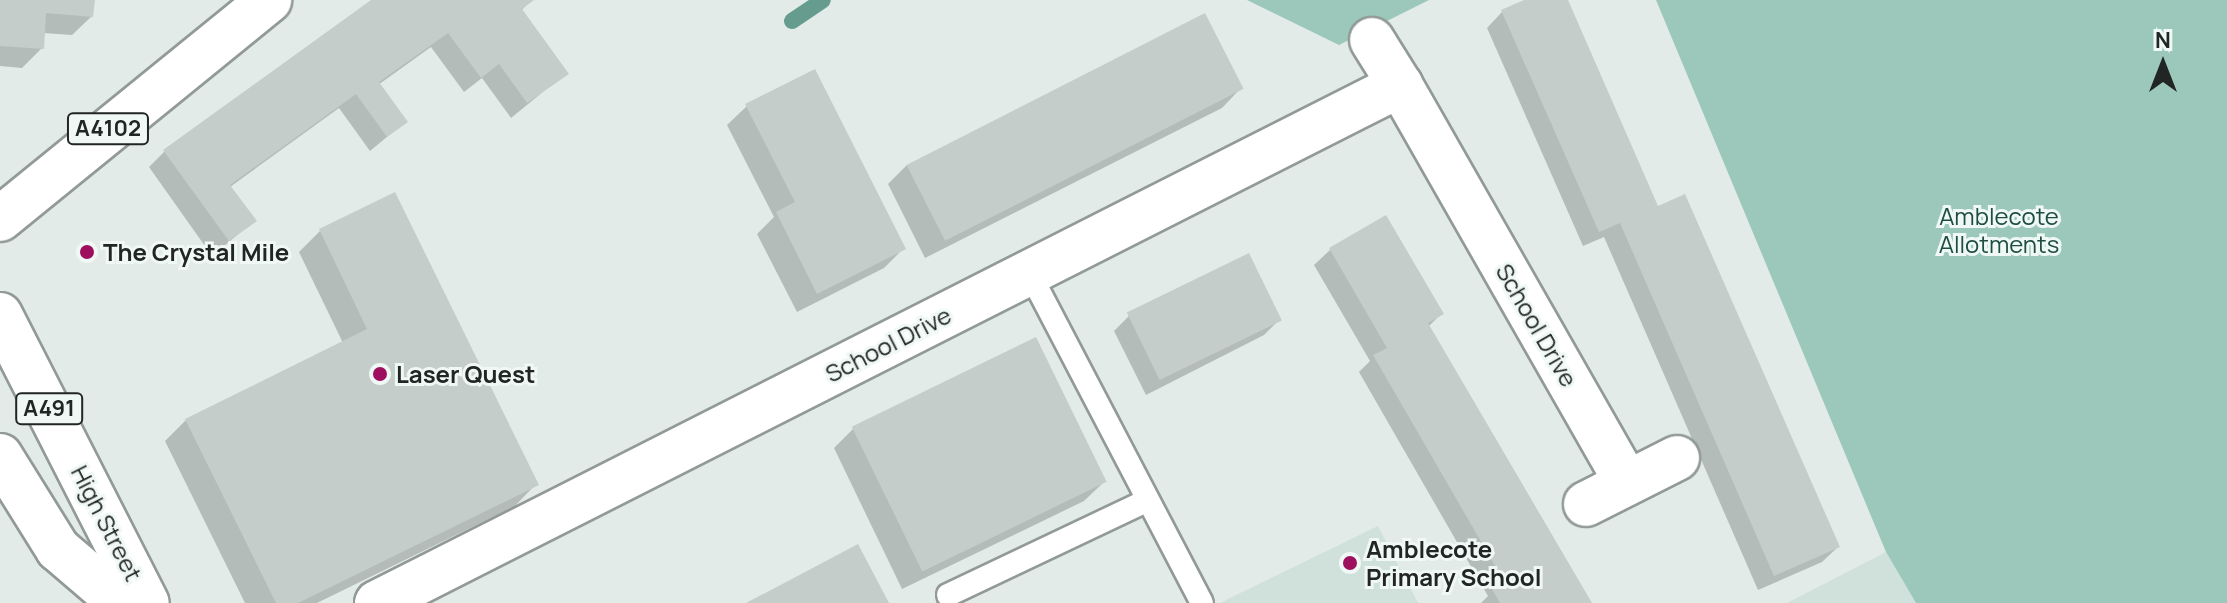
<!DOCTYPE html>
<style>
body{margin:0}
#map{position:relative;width:2227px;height:603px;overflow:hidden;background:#e2ebe8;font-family:Manrope,sans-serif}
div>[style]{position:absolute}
.built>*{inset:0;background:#d0e1dc}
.green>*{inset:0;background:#9cc8bb}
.shadow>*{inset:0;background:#0003}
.stream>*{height:16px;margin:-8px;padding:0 8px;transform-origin:8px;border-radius:8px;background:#659c8d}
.building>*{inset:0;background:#c5cdcb;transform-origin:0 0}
.roads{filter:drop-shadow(2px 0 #929a98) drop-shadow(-2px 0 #929a98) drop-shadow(0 2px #929a98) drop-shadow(0 -2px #929a98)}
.service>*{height:22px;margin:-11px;padding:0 11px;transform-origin:11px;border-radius:11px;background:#fff}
.minor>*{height:44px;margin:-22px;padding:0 22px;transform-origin:22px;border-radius:22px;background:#fff}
.primary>*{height:44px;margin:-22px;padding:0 22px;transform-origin:22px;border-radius:22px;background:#fff}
.trunk>*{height:44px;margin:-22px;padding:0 22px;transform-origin:22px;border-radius:22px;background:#fff}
.dots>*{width:22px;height:22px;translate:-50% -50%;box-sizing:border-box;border:4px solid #eff8f5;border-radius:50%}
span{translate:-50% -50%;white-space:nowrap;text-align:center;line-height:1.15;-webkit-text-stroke:6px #eff8f5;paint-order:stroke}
.shield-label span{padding:2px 6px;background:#eff8f5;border:2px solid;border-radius:6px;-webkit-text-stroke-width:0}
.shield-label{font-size:22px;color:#212524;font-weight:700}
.park-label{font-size:24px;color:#1e4d42}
.poi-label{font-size:24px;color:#212524;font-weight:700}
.left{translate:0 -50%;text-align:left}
.street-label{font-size:24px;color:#212524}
.north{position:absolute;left:2123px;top:24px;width:80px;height:80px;-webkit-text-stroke:6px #eff8f5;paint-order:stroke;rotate:0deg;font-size:22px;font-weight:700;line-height:32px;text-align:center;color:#212524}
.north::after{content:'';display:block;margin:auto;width:28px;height:36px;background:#212524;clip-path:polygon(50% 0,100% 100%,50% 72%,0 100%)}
</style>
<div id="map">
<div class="built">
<div style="clip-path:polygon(1378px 526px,1418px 603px,1221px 603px,1228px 599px)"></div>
<div style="clip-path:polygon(1886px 552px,1916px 603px,1787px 603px)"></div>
</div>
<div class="green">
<div style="clip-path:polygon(1247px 0,1429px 0,1339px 45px)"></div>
<div style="clip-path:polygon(1656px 0,2227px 0,2227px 603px,1916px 603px,1886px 552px)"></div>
</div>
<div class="shadow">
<div style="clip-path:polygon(0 0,93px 0,92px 16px,72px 35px,43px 33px,42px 48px,22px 68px,0 66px)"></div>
<div style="clip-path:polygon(374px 0,531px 0,521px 11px,566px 73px,511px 118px,482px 78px,464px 92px,431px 47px,378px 85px,405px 122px,370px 151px,339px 108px,230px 187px,254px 221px,212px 256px,149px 167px,164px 152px)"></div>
<div style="clip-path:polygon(1529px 0,1566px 0,1657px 209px,1838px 547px,1822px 562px,1758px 590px,1604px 237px,1583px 246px,1487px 28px,1502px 12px)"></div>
<div style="clip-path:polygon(1241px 88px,1222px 108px,925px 258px,888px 184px,907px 165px)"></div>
<div style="clip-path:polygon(747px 106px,904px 248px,884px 268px,797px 312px,757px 234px,774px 217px,727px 125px)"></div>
<div style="clip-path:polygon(1385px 218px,1441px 314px,1428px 327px,1590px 603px,1481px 603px,1488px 596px,1359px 372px,1370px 361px,1314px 265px,1330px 250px)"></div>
<div style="clip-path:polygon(320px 231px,536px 484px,515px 506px,317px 603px,245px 603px,165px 441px,186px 420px,343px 343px,299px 252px)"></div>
<div style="clip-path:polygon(1129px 316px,1280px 319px,1264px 335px,1146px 395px,1114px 331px)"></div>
<div style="clip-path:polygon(853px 429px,1104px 482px,1084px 501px,902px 589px,834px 448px)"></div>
</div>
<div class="stream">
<div style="left:792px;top:21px;width:37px;rotate:-34deg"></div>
</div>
<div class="building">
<div style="clip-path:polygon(0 0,95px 0,93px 17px,46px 13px,44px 49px,0 46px)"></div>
<div style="clip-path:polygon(371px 0,534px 0,522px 9px,569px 74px,527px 103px,499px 64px,481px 78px,448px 33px,379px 82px,408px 122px,387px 137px,356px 94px,230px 185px,257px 221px,229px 241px,163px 150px)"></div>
<div style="clip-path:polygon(1524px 0,1568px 0,1658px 206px,1685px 194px,1840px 547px,1774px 576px,1620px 223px,1599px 232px,1501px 10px)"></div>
<div style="left:1205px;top:13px;width:85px;height:335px;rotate:63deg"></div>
<div style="clip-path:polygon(815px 69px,906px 249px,817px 294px,776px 212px,795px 202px,745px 104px)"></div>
<div style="clip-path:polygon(395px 192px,539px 485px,298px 603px,276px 603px,185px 419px,367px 329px,319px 229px)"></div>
<div style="clip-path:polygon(1386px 215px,1444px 314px,1428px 323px,1592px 603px,1500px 603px,1492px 589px,1505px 583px,1373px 355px,1387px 348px,1329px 248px)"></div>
<div style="left:1249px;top:253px;width:75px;height:136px;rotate:64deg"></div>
<div style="left:1036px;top:337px;width:161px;height:205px;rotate:64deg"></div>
<div style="clip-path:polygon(858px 544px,889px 603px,746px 603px,790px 580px)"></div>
</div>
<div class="roads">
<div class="service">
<div style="left:1029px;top:272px;width:373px;rotate:62.4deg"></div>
<div style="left:948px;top:595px;width:221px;rotate:-25.4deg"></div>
</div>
<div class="minor">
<div style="left:1372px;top:40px;width:53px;rotate:58.1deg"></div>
<div style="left:1586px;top:504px;width:102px;rotate:-26.8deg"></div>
<div style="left:377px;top:603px;width:1147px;rotate:-26.86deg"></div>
<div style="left:1400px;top:85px;width:457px;rotate:60.3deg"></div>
</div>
<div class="primary">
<div style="left:0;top:219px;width:347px;rotate:-39.1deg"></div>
</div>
<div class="trunk">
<div style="left:0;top:315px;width:323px;rotate:63deg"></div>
<div style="left:0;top:456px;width:110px;rotate:58.1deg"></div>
<div style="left:58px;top:549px;width:83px;rotate:40.6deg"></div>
</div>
</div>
<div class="dots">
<div style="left:87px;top:252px;background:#9e105d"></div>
<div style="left:380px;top:374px;background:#9e105d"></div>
<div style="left:1350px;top:563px;background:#9e105d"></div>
</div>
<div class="shield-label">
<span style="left:108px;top:129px">A4102</span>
<span style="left:49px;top:409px">A491</span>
</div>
<div class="park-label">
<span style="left:1999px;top:230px">Amblecote<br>Allotments</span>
</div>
<div class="poi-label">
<span class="left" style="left:103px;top:252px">The Crystal Mile</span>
<span class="left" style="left:396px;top:374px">Laser Quest</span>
<span class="left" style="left:1366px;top:563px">Amblecote<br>Primary School</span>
</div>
<div class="street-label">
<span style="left:1537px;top:325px;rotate:60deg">School Drive</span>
<span style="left:888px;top:344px;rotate:-27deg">School Drive</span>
<span style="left:107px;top:523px;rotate:63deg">High Street</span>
</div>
<div class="north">N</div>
</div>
